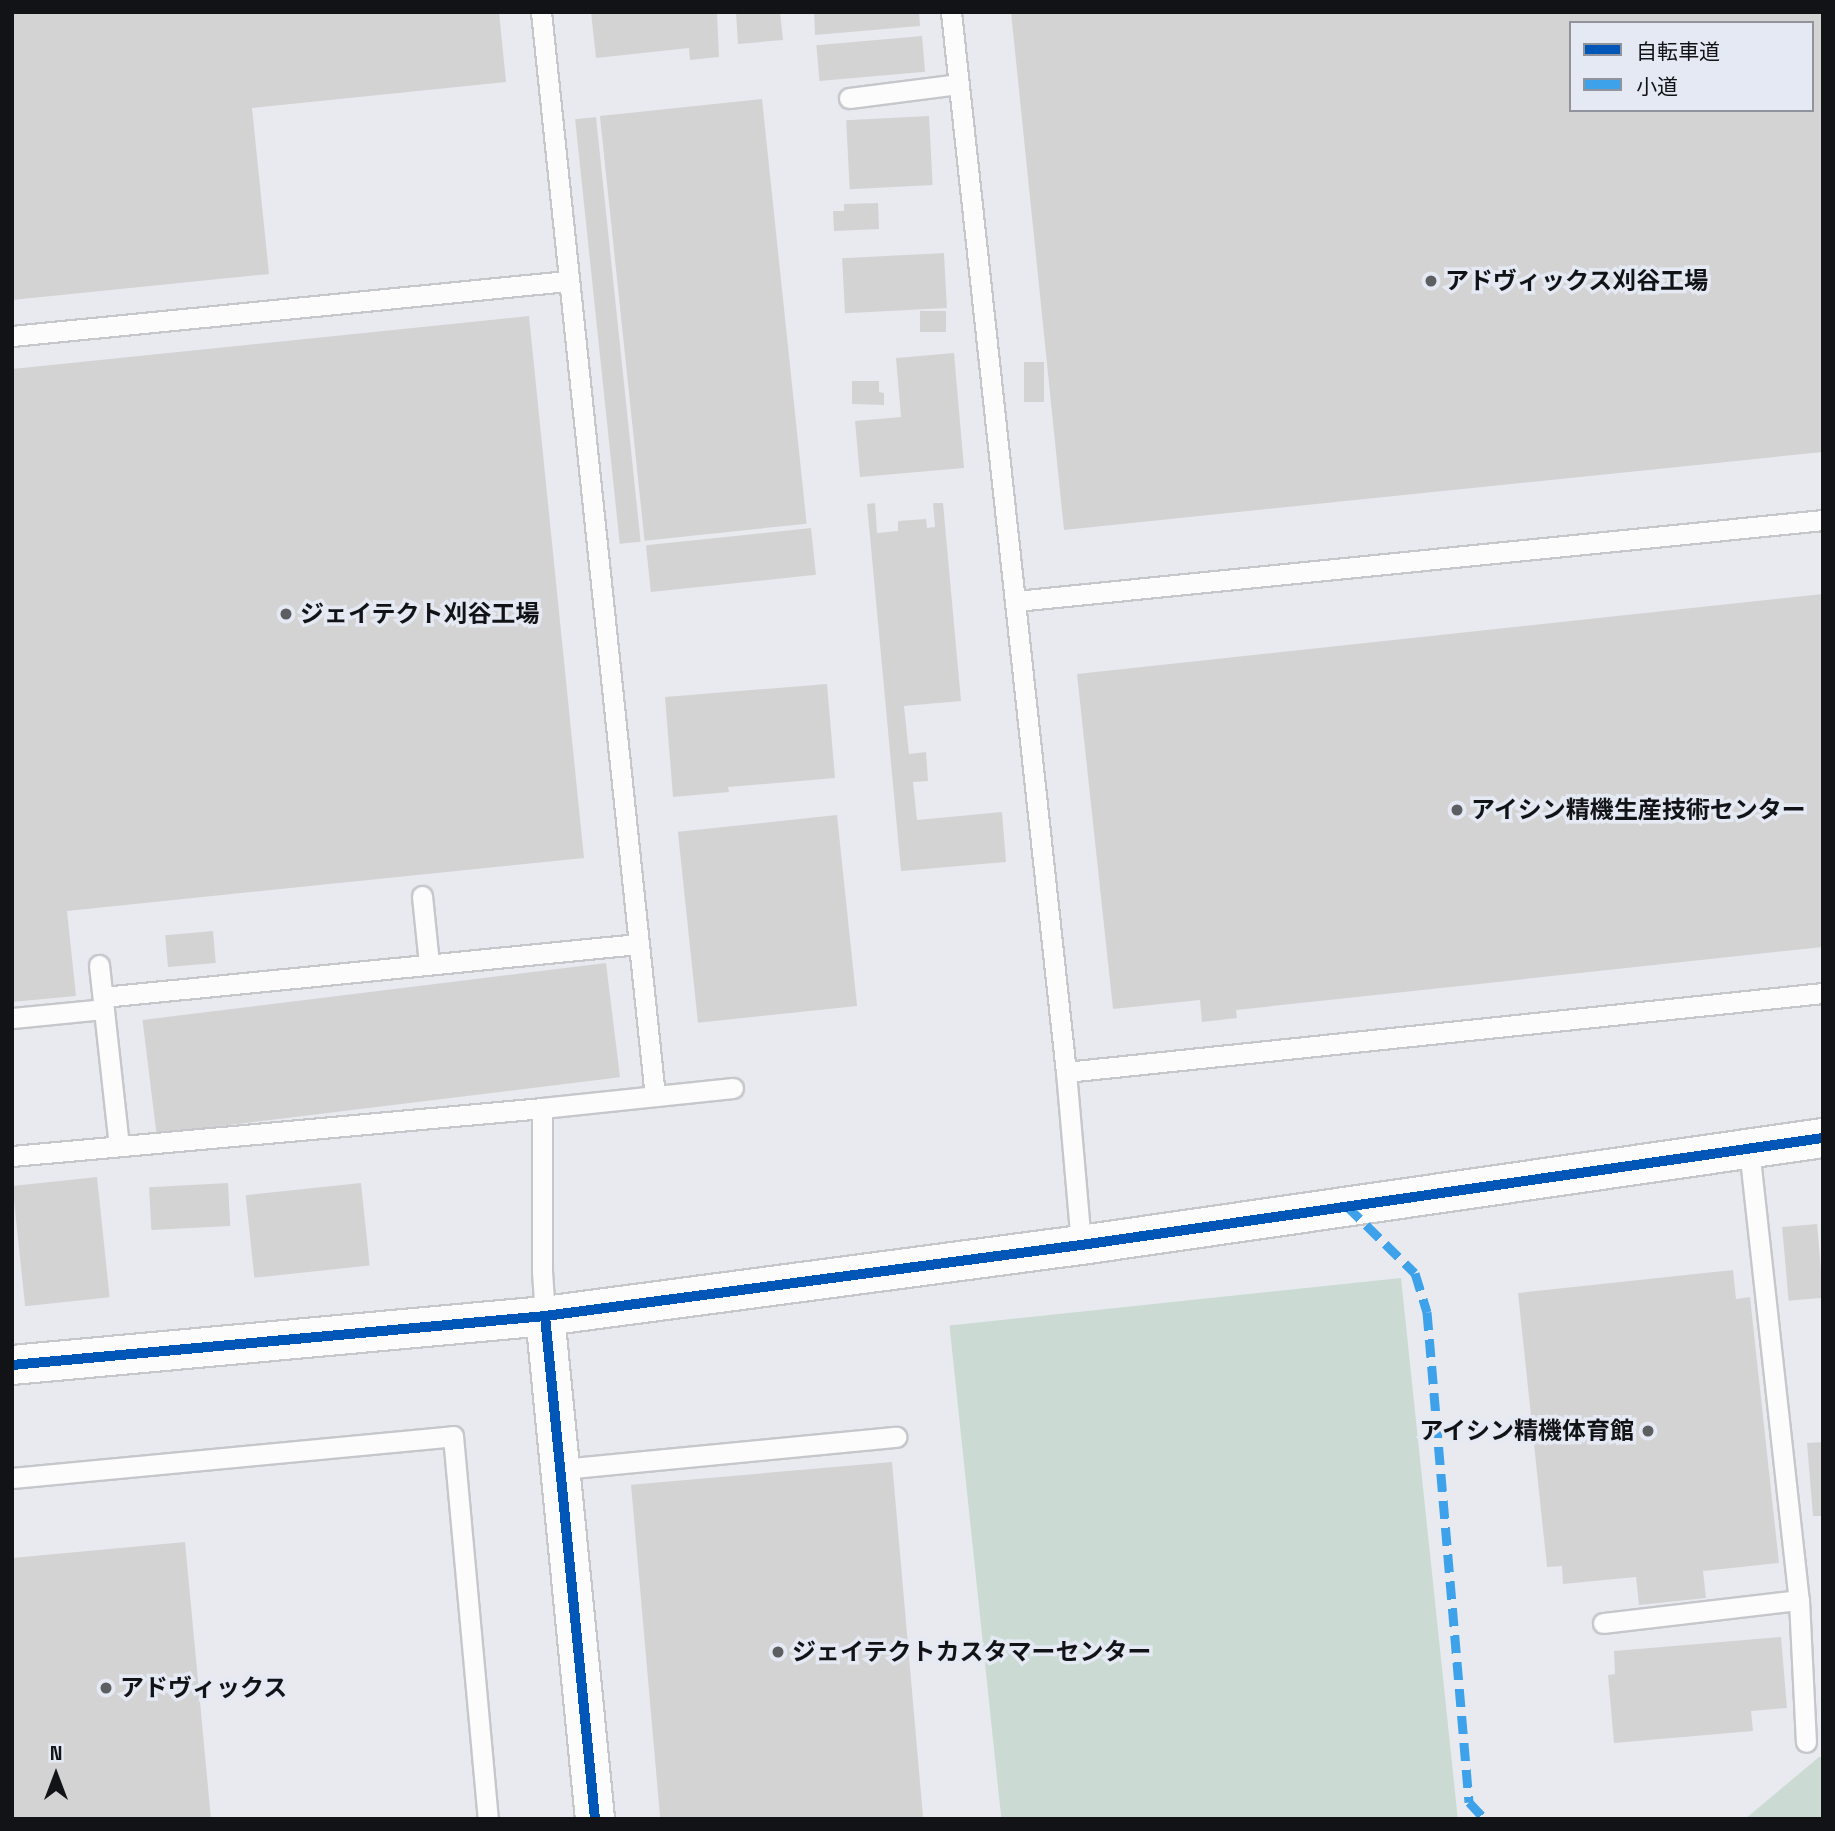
<!DOCTYPE html>
<meta charset="utf-8">
<style>
body{margin:0}
#map{position:relative;width:1835px;height:1831px;overflow:hidden;background:#e8eaf0;font-family:"Space Grotesk","Noto Sans JP",sans-serif}
div>[style]{position:absolute}
.green>*{inset:0;background:#cbdbd3;transform-origin:0 0}
.building>*{inset:0;background:#d4d3d4;transform-origin:0 0}
.roads{filter:drop-shadow(2px 0 #c5c7cb) drop-shadow(-2px 0 #c5c7cb) drop-shadow(0 2px #c5c7cb) drop-shadow(0 -2px #c5c7cb)}
.service>*{height:19px;margin:-9.5px;padding:0 9.5px;transform-origin:9.5px;border-radius:9.5px;background:#fcfcfd}
.minor>*{height:38px;margin:-19px;padding:0 19px;transform-origin:19px;border-radius:19px;background:#fcfcfd}
.quiet>*{height:9px;margin-top:-4.5px;transform-origin:0;background:repeating-linear-gradient(90deg,#3da2ea 0 18px,transparent 0 27px)}
.cycleway>*{height:10px;margin:-5px;padding:0 5px;transform-origin:5px;border-radius:5px;background:#0057b8}
.dots>*{width:19px;height:19px;translate:-50% -50%;box-sizing:border-box;border:4px solid #e4e9f3;border-radius:50%}
span{translate:-50% -50%;white-space:nowrap;text-align:center;line-height:1.15;-webkit-text-stroke:7px #e4e9f3;paint-order:stroke}
.poi-label{font-size:24px;color:#111316;font-weight:700}
.left{translate:0 -50%;text-align:left}
.right{translate:-100% -50%;text-align:right}
.frame{position:absolute;inset:0;border:14px solid #111316;pointer-events:none}
.legend{position:absolute;left:1569px;top:21px;width:245px;height:91px;box-sizing:border-box;background:#e4e9f3;border:2px solid #90939b;margin:0;padding:9px 12px;list-style:none;font-size:21px;color:#111316}
.legend li{display:flex;align-items:center;gap:14px;height:35px}
.legend b{width:35px;border:2px solid #90939b}
.north{position:absolute;left:21px;top:1740px;width:70px;height:70px;-webkit-text-stroke:5px #e4e9f3;paint-order:stroke;rotate:0deg;font-size:19px;font-weight:700;line-height:28px;text-align:center;color:#111316}
.north::after{content:'';display:block;margin:auto;width:24px;height:32px;background:#111316;clip-path:polygon(50% 0,100% 100%,50% 72%,0 100%)}
</style>
<div id="map">
<div class="green">
<div style="left:1401px;top:1278px;width:544px;height:454px;rotate:84deg"></div>
<div style="clip-path:polygon(1819px 1757px,1823px 1757px,1823px 1819px,1745px 1819px)"></div>
</div>
<div class="building">
<div style="clip-path:polygon(12px 12px,499px 12px,506px 82px,252px 108px,269px 274px,12px 300px)"></div>
<div style="clip-path:polygon(591px 12px,717px 12px,719px 57px,690px 60px,689px 48px,596px 58px)"></div>
<div style="clip-path:polygon(736px 12px,780px 12px,783px 40px,738px 44px)"></div>
<div style="clip-path:polygon(814px 12px,919px 12px,920px 26px,815px 35px)"></div>
<div style="clip-path:polygon(evenodd,1011px 12px,1823px 12px,1823px 452px,1064px 530px,1011px 12px,1571px 23px,1812px 23px,1812px 110px,1571px 110px,1571px 23px)"></div>
<div style="left:922px;top:36px;width:36px;height:106px;rotate:85deg"></div>
<div style="left:762px;top:99px;width:427px;height:163px;rotate:84deg"></div>
<div style="left:929px;top:116px;width:69px;height:83px;rotate:87deg"></div>
<div style="left:596px;top:117px;width:427px;height:21px;rotate:84deg"></div>
<div style="clip-path:polygon(878px 203px,879px 229px,834px 231px,833px 211px,844px 211px,844px 204px)"></div>
<div style="left:944px;top:253px;width:55px;height:102px;rotate:87deg"></div>
<div style="left:946px;top:311px;width:21px;height:26px;rotate:90deg"></div>
<div style="clip-path:polygon(529px 316px,584px 858px,67px 911px,76px 996px,12px 1002px,12px 369px)"></div>
<div style="clip-path:polygon(954px 353px,964px 468px,860px 477px,855px 421px,901px 417px,896px 358px)"></div>
<div style="left:1024px;top:362px;width:20px;height:40px"></div>
<div style="clip-path:polygon(852px 381px,879px 381px,879px 392px,884px 393px,884px 405px,852px 404px)"></div>
<div style="clip-path:polygon(875px 503px,877px 533px,898px 531px,898px 521px,926px 519px,927px 528px,935px 527px,933px 503px,943px 503px,961px 701px,904px 706px,909px 754px,926px 752px,928px 781px,913px 782px,917px 820px,1002px 812px,1006px 862px,901px 871px,867px 504px)"></div>
<div style="left:811px;top:528px;width:47px;height:166px;rotate:84deg"></div>
<div style="clip-path:polygon(1823px 594px,1823px 947px,1236px 1010px,1237px 1018px,1202px 1022px,1200px 1000px,1113px 1009px,1077px 674px)"></div>
<div style="clip-path:polygon(827px 684px,835px 778px,728px 787px,729px 792px,673px 797px,665px 697px)"></div>
<div style="left:837px;top:815px;width:192px;height:160px;rotate:84deg"></div>
<div style="left:213px;top:931px;width:32px;height:48px;rotate:85deg"></div>
<div style="left:606px;top:963px;width:115px;height:467px;rotate:83deg"></div>
<div style="left:97px;top:1177px;width:121px;height:85px;rotate:84deg"></div>
<div style="left:228px;top:1183px;width:43px;height:79px;rotate:87deg"></div>
<div style="left:361px;top:1183px;width:83px;height:116px;rotate:84deg"></div>
<div style="left:1817px;top:1224px;width:74px;height:35px;rotate:85deg"></div>
<div style="clip-path:polygon(1733px 1270px,1736px 1299px,1750px 1297px,1779px 1563px,1703px 1571px,1706px 1598px,1639px 1605px,1636px 1577px,1563px 1584px,1562px 1566px,1547px 1567px,1518px 1293px)"></div>
<div style="clip-path:polygon(1823px 1442px,1823px 1516px,1813px 1516px,1807px 1443px)"></div>
<div style="left:892px;top:1462px;width:359px;height:262px;rotate:85deg"></div>
<div style="clip-path:polygon(185px 1542px,211px 1819px,12px 1819px,12px 1558px)"></div>
<div style="clip-path:polygon(1781px 1637px,1787px 1708px,1751px 1711px,1753px 1731px,1614px 1743px,1608px 1675px,1615px 1674px,1614px 1651px)"></div>
</div>
<div class="roads">
<div class="service">
<div style="left:541px;top:12px;width:1090px;rotate:84deg"></div>
<div style="left:951px;top:12px;width:1066px;rotate:83.81deg"></div>
<div style="left:1066px;top:1072px;width:174px;rotate:85deg"></div>
<div style="left:849px;top:98px;width:110px;rotate:-7.3deg"></div>
<div style="left:12px;top:336px;width:558px;rotate:-5.66deg"></div>
<div style="left:1016px;top:601px;width:811px;rotate:-5.73deg"></div>
<div style="left:422px;top:896px;width:68px;rotate:84.1deg"></div>
<div style="left:99px;top:965px;width:181px;rotate:83.7deg"></div>
<div style="left:103px;top:997px;width:538px;rotate:-5.66deg"></div>
<div style="left:12px;top:1018px;width:92px;rotate:-5.6deg"></div>
<div style="left:1066px;top:1072px;width:761px;rotate:-5.96deg"></div>
<div style="left:542px;top:1108px;width:192px;rotate:-6deg"></div>
<div style="left:1749px;top:1149px;width:454px;rotate:83.7deg"></div>
<div style="left:1799px;top:1600px;width:142px;rotate:87.2deg"></div>
<div style="left:12px;top:1156px;width:532px;rotate:-5.17deg"></div>
<div style="left:542px;top:1108px;width:163px;rotate:90deg"></div>
<div style="left:542px;top:1271px;width:45px;rotate:86.2deg"></div>
<div style="left:562px;top:1469px;width:336px;rotate:-5.5deg"></div>
<div style="left:12px;top:1478px;width:443px;rotate:-5.4deg"></div>
<div style="left:453px;top:1436px;width:385px;rotate:84.8deg"></div>
<div style="left:1603px;top:1623px;width:197px;rotate:-6.7deg"></div>
</div>
<div class="minor">
<div style="left:545px;top:1316px;width:505px;rotate:84.32deg"></div>
<div style="left:12px;top:1365px;width:535px;rotate:-5.25deg"></div>
<div style="left:545px;top:1316px;width:541px;rotate:-7.55deg"></div>
<div style="left:1081px;top:1245px;width:750px;rotate:-8.21deg"></div>
</div>
</div>
<div class="quiet">
<div style="left:1347px;top:1206px;width:95px;rotate:44.6deg"></div>
<div style="left:1415px;top:1273px;width:41px;rotate:72.9deg"></div>
<div style="left:1427px;top:1312px;width:492px;rotate:85.1deg"></div>
<div style="left:1469px;top:1802px;width:23px;rotate:47deg"></div>
</div>
<div class="cycleway">
<div style="left:545px;top:1316px;width:505px;rotate:84.32deg"></div>
<div style="left:12px;top:1365px;width:535px;rotate:-5.25deg"></div>
<div style="left:545px;top:1316px;width:541px;rotate:-7.55deg"></div>
<div style="left:1081px;top:1245px;width:750px;rotate:-8.21deg"></div>
</div>
<div class="dots">
<div style="left:1431px;top:281px;background:#5c5e62"></div>
<div style="left:286px;top:614px;background:#5c5e62"></div>
<div style="left:1457px;top:810px;background:#5c5e62"></div>
<div style="left:1648px;top:1431px;background:#5c5e62"></div>
<div style="left:778px;top:1652px;background:#5c5e62"></div>
<div style="left:106px;top:1688px;background:#5c5e62"></div>
</div>
<div class="poi-label">
<span class="left" style="left:1445px;top:281px">アドヴィックス刈谷工場</span>
<span class="left" style="left:300px;top:614px">ジェイテクト刈谷工場</span>
<span class="left" style="left:1471px;top:810px">アイシン精機生産技術センター</span>
<span class="right" style="left:1634px;top:1431px">アイシン精機体育館</span>
<span class="left" style="left:792px;top:1652px">ジェイテクトカスタマーセンター</span>
<span class="left" style="left:120px;top:1688px">アドヴィックス</span>
</div>
<div class="frame"></div>
<ul class="legend">
<li><b style="height:9px;background:#0057b8"></b>自転車道</li>
<li><b style="height:9px;background:#3da2ea"></b>小道</li>
</ul>
<div class="north">N</div>
</div>
